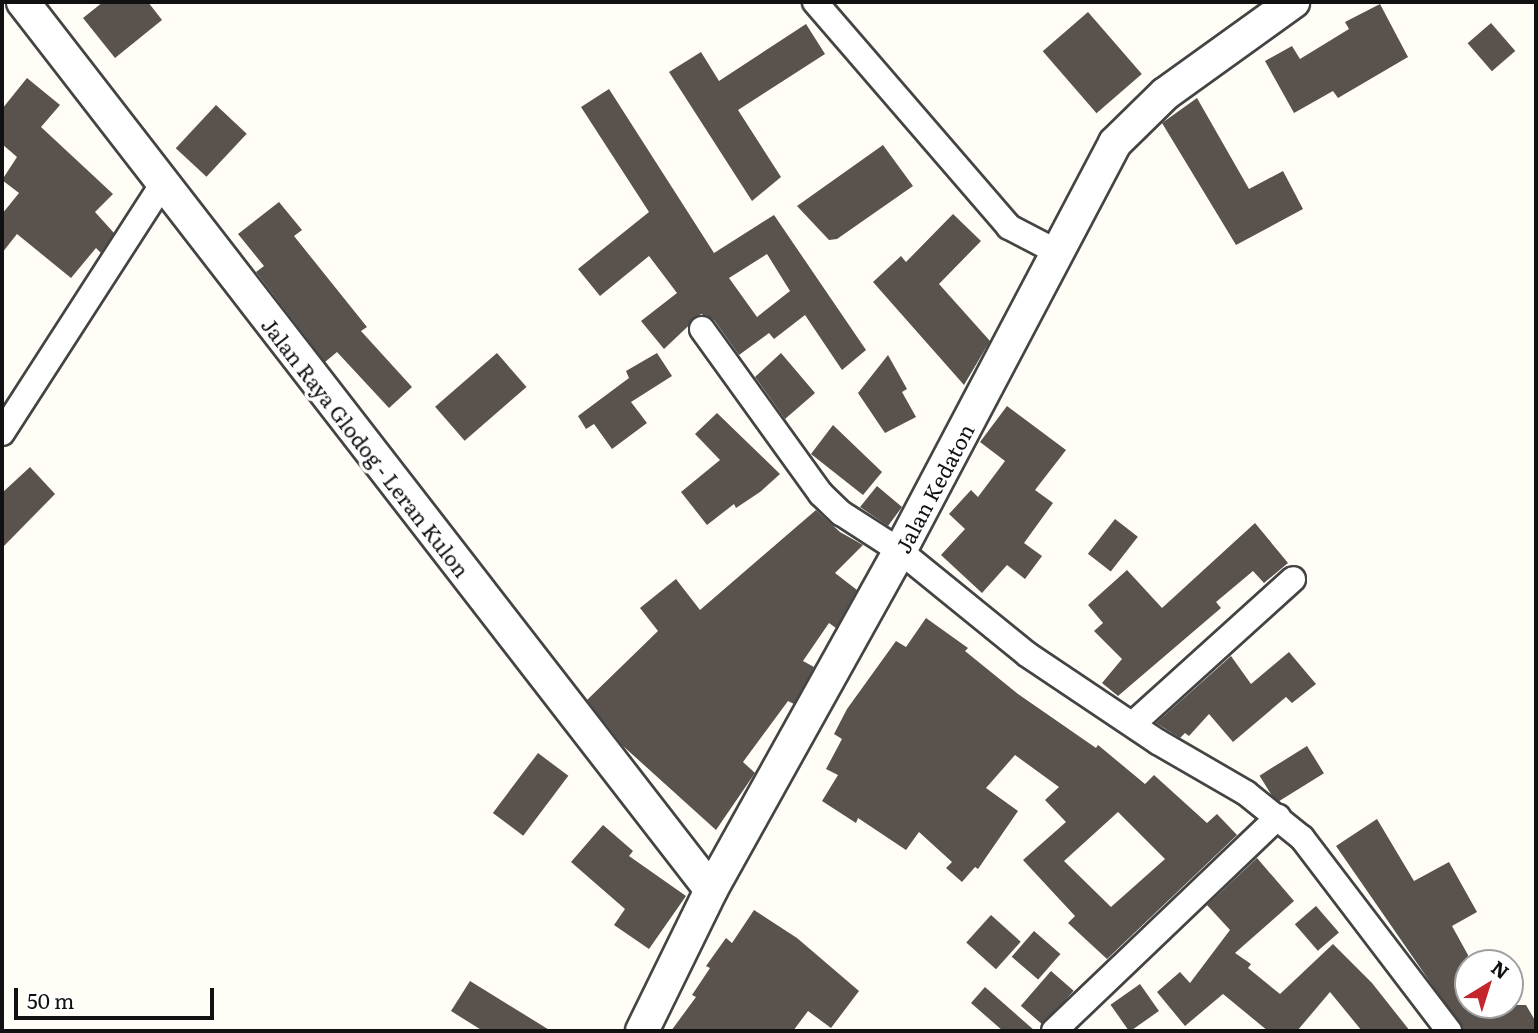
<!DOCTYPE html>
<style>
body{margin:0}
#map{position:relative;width:1538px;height:1033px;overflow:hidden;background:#fffdf5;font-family:Literata,serif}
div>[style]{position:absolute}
.building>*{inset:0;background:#5a524d;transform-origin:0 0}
.roads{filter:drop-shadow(2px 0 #444) drop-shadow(-2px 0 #444) drop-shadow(0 2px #444) drop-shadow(0 -2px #444)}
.minor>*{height:24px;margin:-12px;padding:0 12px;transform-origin:12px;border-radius:12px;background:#fff}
.tertiary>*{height:32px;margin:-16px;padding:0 16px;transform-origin:16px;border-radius:16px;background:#fff}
span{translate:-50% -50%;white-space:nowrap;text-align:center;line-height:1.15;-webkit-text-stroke:7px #fff;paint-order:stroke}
.street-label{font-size:21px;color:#111}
.frame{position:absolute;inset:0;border:4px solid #111;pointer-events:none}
.north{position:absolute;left:1454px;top:949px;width:70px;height:70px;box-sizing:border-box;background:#fff;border:2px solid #a0a0a0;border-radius:50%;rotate:38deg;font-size:19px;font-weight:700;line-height:28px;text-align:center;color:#111}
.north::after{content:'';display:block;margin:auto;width:24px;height:32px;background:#c4262e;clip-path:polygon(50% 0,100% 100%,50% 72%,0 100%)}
.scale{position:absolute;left:14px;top:988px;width:200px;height:32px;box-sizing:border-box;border:4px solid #111;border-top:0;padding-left:9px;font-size:21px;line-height:24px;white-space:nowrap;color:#111;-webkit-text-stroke:5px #fff;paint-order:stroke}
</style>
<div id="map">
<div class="building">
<div style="clip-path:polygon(103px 2px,148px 2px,162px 20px,115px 58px,83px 18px)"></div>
<div style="clip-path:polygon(1380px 4px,1408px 57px,1338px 98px,1333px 91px,1294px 113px,1265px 61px,1292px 46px,1300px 59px,1349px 29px,1345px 22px)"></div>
<div style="left:1088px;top:12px;width:82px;height:60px;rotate:49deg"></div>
<div style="left:1491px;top:23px;width:37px;height:31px;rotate:49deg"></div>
<div style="clip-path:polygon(806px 24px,825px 54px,738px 110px,781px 177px,752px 201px,669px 72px,701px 52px,719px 81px)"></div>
<div style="clip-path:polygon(27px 78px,60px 105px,41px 127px,113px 194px,95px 212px,114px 233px,101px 253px,96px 248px,71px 278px,17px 234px,2px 253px,2px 214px,19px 193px,2px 180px,17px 157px,2px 144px,2px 109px)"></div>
<div style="clip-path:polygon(evenodd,609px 89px,714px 253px,774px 215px,866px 350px,842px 370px,805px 315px,774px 339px,769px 333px,739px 355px,714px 320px,701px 314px,664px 349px,641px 321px,677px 293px,649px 256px,600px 296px,578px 269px,649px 212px,581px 107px,609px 89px,767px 254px,790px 291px,757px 317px,729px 278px,767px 254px)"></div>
<div style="clip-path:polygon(1197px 98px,1249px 189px,1283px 171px,1303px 209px,1236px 245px,1162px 123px)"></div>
<div style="left:216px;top:105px;width:42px;height:59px;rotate:43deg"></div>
<div style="clip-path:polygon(883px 145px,913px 186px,837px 239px,829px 240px,797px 206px)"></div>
<div style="clip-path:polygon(279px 202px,302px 230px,294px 236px,367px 327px,361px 331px,412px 387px,389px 408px,337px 352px,325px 362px,256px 272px,264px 266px,238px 234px)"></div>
<div style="clip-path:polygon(953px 214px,981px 241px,939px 284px,990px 341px,964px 385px,873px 282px,901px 256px,906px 262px)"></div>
<div style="left:497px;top:353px;width:45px;height:82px;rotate:49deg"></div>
<div style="clip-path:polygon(657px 353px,672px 376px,631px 402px,647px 423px,612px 449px,594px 424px,586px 429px,578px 416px,629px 378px,626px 371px)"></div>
<div style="clip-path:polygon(781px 353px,815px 393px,785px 419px,755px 377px)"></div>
<div style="clip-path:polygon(888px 355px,907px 389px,902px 392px,916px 417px,885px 433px,858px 393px)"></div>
<div style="clip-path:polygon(1007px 406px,1066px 450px,1035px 490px,1053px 503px,1024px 543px,1042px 556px,1025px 579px,1007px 565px,982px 593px,941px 555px,965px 529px,949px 514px,971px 490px,978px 497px,1005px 461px,980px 442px)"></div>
<div style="clip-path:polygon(717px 413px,780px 474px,760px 492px,736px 508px,734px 504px,707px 525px,681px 492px,720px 460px,695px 434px)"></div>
<div style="clip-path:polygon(833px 425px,882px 472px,863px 495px,811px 454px)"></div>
<div style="clip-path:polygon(30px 467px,55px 494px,2px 548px,2px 493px)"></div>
<div style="clip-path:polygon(877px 486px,902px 507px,888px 526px,860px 507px)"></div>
<div style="clip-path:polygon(816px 510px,840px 532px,863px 545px,835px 573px,857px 590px,836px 628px,829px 623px,803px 661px,814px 667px,794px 704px,788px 701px,743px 762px,755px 773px,716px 830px,623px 746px,587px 700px,658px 631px,640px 608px,676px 579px,700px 610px)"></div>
<div style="left:1115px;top:519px;width:29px;height:44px;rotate:38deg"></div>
<div style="clip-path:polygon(1255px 523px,1288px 563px,1264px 583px,1253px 571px,1216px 602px,1221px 608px,1118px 696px,1102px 683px,1122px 659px,1094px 631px,1103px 623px,1088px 605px,1127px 570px,1162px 608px)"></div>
<div style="clip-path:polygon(evenodd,926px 618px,968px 648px,965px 651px,1018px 694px,1096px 748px,1098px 745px,1145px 784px,1154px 775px,1207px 823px,1217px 814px,1237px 835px,1107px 959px,1068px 923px,1075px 916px,1023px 860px,1066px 822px,1045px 800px,1059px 787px,1015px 755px,986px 788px,1018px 811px,978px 869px,975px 867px,962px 882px,946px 868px,952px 862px,919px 832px,906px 850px,858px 818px,856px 823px,822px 801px,838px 775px,826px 769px,842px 739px,834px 734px,847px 709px,896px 641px,906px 647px,926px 618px,1118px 812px,1165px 859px,1111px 907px,1064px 861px,1118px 812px)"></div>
<div style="clip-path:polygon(1289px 652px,1316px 684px,1292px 703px,1286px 697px,1233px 742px,1209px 714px,1189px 736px,1185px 733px,1180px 738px,1156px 723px,1231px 656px,1251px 684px)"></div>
<div style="left:1307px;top:746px;width:32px;height:56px;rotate:58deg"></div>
<div style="left:538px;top:753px;width:38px;height:75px;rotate:37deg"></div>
<div style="clip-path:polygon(1377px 819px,1414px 881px,1449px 862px,1477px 912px,1452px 926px,1468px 955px,1468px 1005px,1526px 1005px,1536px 1022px,1536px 1031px,1464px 1031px,1336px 846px)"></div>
<div style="clip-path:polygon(603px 825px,633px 851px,629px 856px,686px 896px,649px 949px,614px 925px,625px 909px,571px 862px)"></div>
<div style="clip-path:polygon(1257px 858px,1294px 901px,1235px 953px,1251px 964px,1248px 968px,1280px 994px,1333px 944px,1372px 983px,1410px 1031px,1362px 1031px,1330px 992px,1297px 1031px,1268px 1031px,1223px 994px,1185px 1026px,1157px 992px,1180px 972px,1190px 983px,1230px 930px,1207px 905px)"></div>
<div style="left:1316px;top:906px;width:35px;height:28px;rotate:49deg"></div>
<div style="clip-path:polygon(754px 910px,797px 938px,859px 991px,831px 1028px,808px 1011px,793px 1031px,671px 1031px,696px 997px,692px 995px,710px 968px,706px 966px,726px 938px,732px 943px)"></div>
<div style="left:991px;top:915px;width:40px;height:37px;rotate:42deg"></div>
<div style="left:1034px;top:931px;width:35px;height:34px;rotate:41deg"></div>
<div style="left:1051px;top:971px;width:30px;height:46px;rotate:41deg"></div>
<div style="clip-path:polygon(470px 981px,551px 1031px,483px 1031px,451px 1011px)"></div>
<div style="left:1140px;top:984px;width:33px;height:36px;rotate:55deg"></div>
<div style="clip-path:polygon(985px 987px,1035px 1031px,1003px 1031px,971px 1003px)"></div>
</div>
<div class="roads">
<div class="minor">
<div style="left:815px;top:2px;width:297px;rotate:49.2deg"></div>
<div style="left:1009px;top:227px;width:56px;rotate:27.5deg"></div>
<div style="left:702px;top:329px;width:203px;rotate:54.2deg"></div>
<div style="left:821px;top:494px;width:28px;rotate:44deg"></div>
<div style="left:841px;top:513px;width:70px;rotate:32.8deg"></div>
<div style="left:900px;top:551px;width:165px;rotate:39.1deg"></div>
<div style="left:1028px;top:655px;width:156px;rotate:33.8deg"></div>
<div style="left:1158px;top:742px;width:102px;rotate:30.1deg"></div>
<div style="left:1246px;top:793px;width:72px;rotate:38.8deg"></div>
<div style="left:1302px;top:838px;width:243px;rotate:52.7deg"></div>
<div style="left:2px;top:433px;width:295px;rotate:-57.2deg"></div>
<div style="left:1135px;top:722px;width:213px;rotate:-42.1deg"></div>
<div style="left:1054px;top:1031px;width:310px;rotate:-43.7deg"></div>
</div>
<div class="tertiary">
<div style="left:23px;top:2px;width:1123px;rotate:52.23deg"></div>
<div style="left:642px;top:1031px;width:157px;rotate:-63.9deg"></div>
<div style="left:711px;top:890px;width:388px;rotate:-60.9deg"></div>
<div style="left:900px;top:551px;width:461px;rotate:-62.2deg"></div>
<div style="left:1115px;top:143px;width:70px;rotate:-44.4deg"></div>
<div style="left:1165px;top:94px;width:158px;rotate:-35.7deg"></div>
</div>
</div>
<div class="street-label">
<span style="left:366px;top:447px;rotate:52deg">Jalan Raya Glodog - Leran Kulon</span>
<span style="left:934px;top:488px;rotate:-62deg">Jalan Kedaton</span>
</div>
<div class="frame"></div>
<div class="north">N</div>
<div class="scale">50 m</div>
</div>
